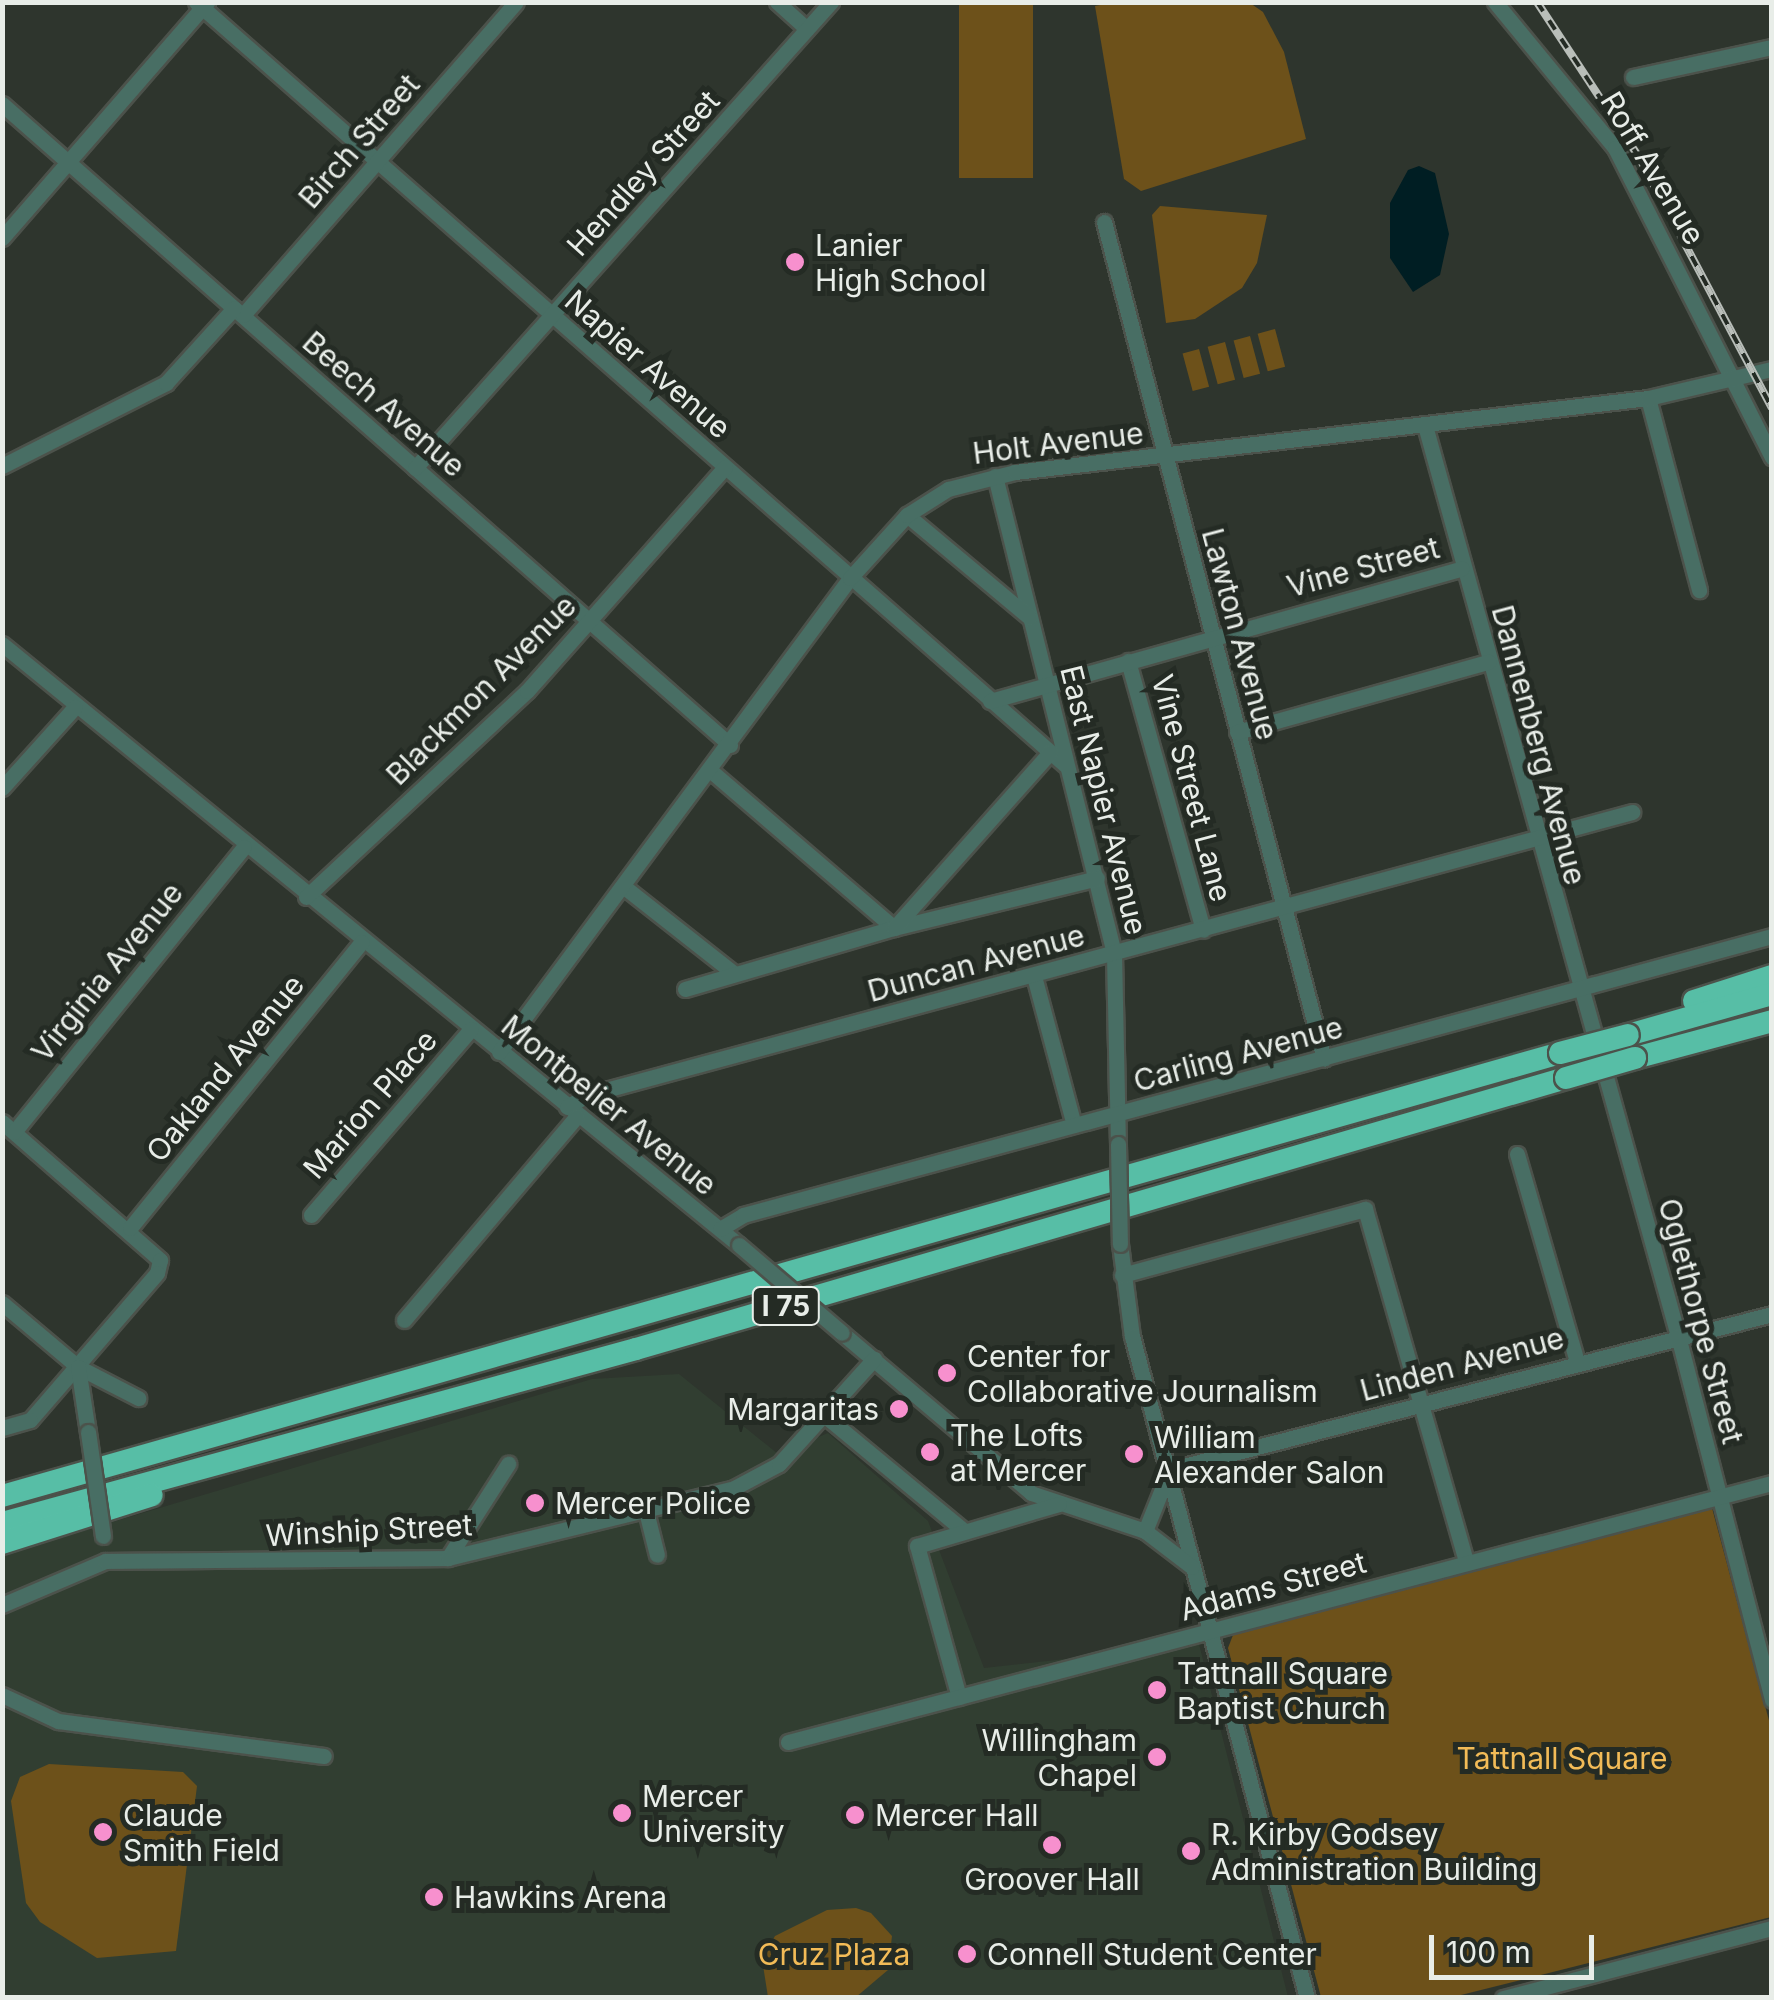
<!DOCTYPE html>
<style>
body{margin:0}
#map{position:relative;width:1774px;height:2000px;overflow:hidden;background:#2e352d;font-family:Inter,sans-serif}
div>[style]{position:absolute}
.built>*{inset:0;background:#313e31}
.green>*{inset:0;background:#6d511a;transform-origin:0 0}
.water>*{inset:0;background:#001e23}
.roads{filter:drop-shadow(2px 0 #4c524b) drop-shadow(-2px 0 #4c524b) drop-shadow(0 2px #4c524b) drop-shadow(0 -2px #4c524b)}
.minor>*{height:15px;margin:-7.5px;padding:0 7.5px;transform-origin:7.5px;border-radius:7.5px;background:#486e64}
.highway>*{height:22px;margin:-11px;padding:0 11px;transform-origin:11px;border-radius:11px;background:#57bea6}
.rail>*{height:8px;margin-top:-4px;transform-origin:0;background:repeating-linear-gradient(90deg,#242b24 0 11px,#b9beb9 0 22px);box-sizing:border-box;border-block:2px solid #b9beb9}
.bridges{filter:drop-shadow(2px 0 #4c524b) drop-shadow(-2px 0 #4c524b) drop-shadow(0 2px #4c524b) drop-shadow(0 -2px #4c524b)}
.minor-bridge>*{height:15px;margin:-7.5px;padding:0 7.5px;transform-origin:7.5px;border-radius:7.5px;background:#486e64}
.highway-bridge>*{height:22px;margin:-11px;padding:0 11px;transform-origin:11px;border-radius:11px;background:#57bea6}
.dots>*{width:28px;height:28px;translate:-50% -50%;box-sizing:border-box;border:5px solid #242b24;border-radius:50%}
span{translate:-50% -50%;white-space:nowrap;text-align:center;line-height:1.15;-webkit-text-stroke:10px #242b24;paint-order:stroke}
.shield-label span{padding:2px 8px;background:#242b24;border:2px solid;border-radius:8px;-webkit-text-stroke-width:0}
.shield-label{font-size:28px;color:#e8ede8;font-weight:700}
.street-label{font-size:30px;color:#e8ede8}
.poi-label{font-size:30px;color:#e8ede8}
.left{translate:0 -50%;text-align:left}
.right{translate:-100% -50%;text-align:right}
.park-label{font-size:30px;color:#f2bb57}
.frame{position:absolute;inset:0;border:5px solid #e8ede8;pointer-events:none}
.scale{position:absolute;left:1429px;top:1935px;width:165px;height:45px;box-sizing:border-box;border:5px solid #e8ede8;border-top:0;padding-left:12px;font-size:30px;line-height:35px;white-space:nowrap;color:#e8ede8;-webkit-text-stroke:8px #242b24;paint-order:stroke}
</style>
<div id="map">
<div class="built">
<div style="clip-path:polygon(679px 1374px,778px 1454px,828px 1433px,928px 1521px,984px 1668px,1199px 1644px,1288px 1997px,3px 1997px,2px 1555px,592px 1379px)"></div>
</div>
<div class="green">
<div style="left:959px;top:3px;width:74px;height:175px"></div>
<div style="clip-path:polygon(1111px 3px,1250px 3px,1263px 12px,1284px 52px,1306px 139px,1141px 191px,1124px 179px,1095px 6px)"></div>
<div style="clip-path:polygon(1160px 206px,1267px 215px,1257px 263px,1242px 288px,1195px 319px,1166px 323px,1152px 215px)"></div>
<div style="left:1275px;top:329px;width:39px;height:18px;rotate:75deg"></div>
<div style="left:1250px;top:336px;width:39px;height:17px;rotate:75deg"></div>
<div style="left:1225px;top:342px;width:39px;height:18px;rotate:75deg"></div>
<div style="left:1199px;top:349px;width:39px;height:17px;rotate:75deg"></div>
<div style="clip-path:polygon(1712px 1508px,1771px 1728px,1771px 1917px,1453px 1997px,1321px 1997px,1228px 1648px,1233px 1635px)"></div>
<div style="clip-path:polygon(49px 1764px,183px 1772px,197px 1786px,176px 1951px,97px 1958px,40px 1922px,26px 1903px,11px 1801px,20px 1777px)"></div>
<div style="clip-path:polygon(856px 1908px,871px 1913px,892px 1936px,888px 1970px,856px 1997px,768px 1997px,762px 1959px,775px 1936px,827px 1910px)"></div>
</div>
<div class="water">
<div style="clip-path:polygon(1419px 166px,1435px 173px,1449px 234px,1440px 275px,1413px 292px,1390px 258px,1390px 203px,1408px 170px)"></div>
</div>
<div class="roads">
<div class="minor">
<div style="left:196px;top:2px;width:1156px;rotate:41.28deg"></div>
<div style="left:777px;top:2px;width:40px;rotate:42deg"></div>
<div style="left:1495px;top:2px;width:189px;rotate:50.6deg"></div>
<div style="left:1615px;top:148px;width:347px;rotate:63.1deg"></div>
<div style="left:1633px;top:77px;width:142px;rotate:-12.2deg"></div>
<div style="left:2px;top:104px;width:970px;rotate:41.36deg"></div>
<div style="left:1104px;top:222px;width:865px;rotate:75.27deg"></div>
<div style="left:2px;top:238px;width:313px;rotate:-49deg"></div>
<div style="left:243px;top:315px;width:415px;rotate:-48.9deg"></div>
<div style="left:1648px;top:398px;width:199px;rotate:75.1deg"></div>
<div style="left:1426px;top:429px;width:941px;rotate:74.47deg"></div>
<div style="left:1678px;top:1336px;width:376px;rotate:75.5deg"></div>
<div style="left:2px;top:466px;width:184px;rotate:-26.8deg"></div>
<div style="left:166px;top:383px;width:101px;rotate:-47.8deg"></div>
<div style="left:415px;top:468px;width:625px;rotate:-48.24deg"></div>
<div style="left:995px;top:476px;width:493px;rotate:76deg"></div>
<div style="left:1114px;top:954px;width:190px;rotate:88.8deg"></div>
<div style="left:907px;top:515px;width:160px;rotate:39.9deg"></div>
<div style="left:2px;top:644px;width:951px;rotate:39.2deg"></div>
<div style="left:1128px;top:661px;width:279px;rotate:74.4deg"></div>
<div style="left:990px;top:701px;width:490px;rotate:-15.7deg"></div>
<div style="left:1237px;top:732px;width:261px;rotate:-15.6deg"></div>
<div style="left:711px;top:771px;width:241px;rotate:40.6deg"></div>
<div style="left:894px;top:928px;width:209px;rotate:-13.8deg"></div>
<div style="left:2px;top:788px;width:109px;rotate:-48deg"></div>
<div style="left:623px;top:886px;width:142px;rotate:38.2deg"></div>
<div style="left:306px;top:897px;width:302px;rotate:-43deg"></div>
<div style="left:527px;top:691px;width:299px;rotate:-48.5deg"></div>
<div style="left:1034px;top:976px;width:154px;rotate:75deg"></div>
<div style="left:685px;top:989px;width:218px;rotate:-16.3deg"></div>
<div style="left:894px;top:928px;width:235px;rotate:-48.4deg"></div>
<div style="left:499px;top:1052px;width:590px;rotate:-53.48deg"></div>
<div style="left:850px;top:578px;width:85px;rotate:-47.9deg"></div>
<div style="left:907px;top:515px;width:49px;rotate:-32.4deg"></div>
<div style="left:948px;top:489px;width:69px;rotate:-14.2deg"></div>
<div style="left:1015px;top:472px;width:637px;rotate:-6.67deg"></div>
<div style="left:1648px;top:398px;width:127px;rotate:-13.2deg"></div>
<div style="left:567px;top:1107px;width:23px;rotate:-31deg"></div>
<div style="left:587px;top:1095px;width:1083px;rotate:-15.15deg"></div>
<div style="left:2px;top:1122px;width:210px;rotate:41.1deg"></div>
<div style="left:160px;top:1260px;width:13px;rotate:103deg"></div>
<div style="left:157px;top:1273px;width:194px;rotate:130.8deg"></div>
<div style="left:30px;top:1420px;width:29px;rotate:164deg"></div>
<div style="left:14px;top:1132px;width:366px;rotate:-51.1deg"></div>
<div style="left:1517px;top:1154px;width:216px;rotate:73.9deg"></div>
<div style="left:311px;top:1215px;width:245px;rotate:-49.3deg"></div>
<div style="left:130px;top:1228px;width:368px;rotate:-51deg"></div>
<div style="left:720px;top:1229px;width:27px;rotate:-31deg"></div>
<div style="left:743px;top:1215px;width:1066px;rotate:-15.17deg"></div>
<div style="left:1120px;top:1244px;width:93px;rotate:82.6deg"></div>
<div style="left:1132px;top:1336px;width:685px;rotate:75.19deg"></div>
<div style="left:1122px;top:1275px;width:252px;rotate:-15.2deg"></div>
<div style="left:1365px;top:1209px;width:367px;rotate:74deg"></div>
<div style="left:2px;top:1303px;width:99px;rotate:40.1deg"></div>
<div style="left:78px;top:1367px;width:68px;rotate:27.3deg"></div>
<div style="left:404px;top:1320px;width:267px;rotate:-49.7deg"></div>
<div style="left:842px;top:1333px;width:248px;rotate:40.2deg"></div>
<div style="left:1031px;top:1493px;width:120px;rotate:18.4deg"></div>
<div style="left:1145px;top:1531px;width:59px;rotate:37.5deg"></div>
<div style="left:78px;top:1367px;width:66px;rotate:81.3deg"></div>
<div style="left:824px;top:1415px;width:179px;rotate:39.6deg"></div>
<div style="left:1168px;top:1470px;width:624px;rotate:-14.48deg"></div>
<div style="left:646px;top:1511px;width:45px;rotate:76deg"></div>
<div style="left:1145px;top:1531px;width:61px;rotate:-68deg"></div>
<div style="left:448px;top:1558px;width:112px;rotate:-57.4deg"></div>
<div style="left:2px;top:1605px;width:112px;rotate:-23.1deg"></div>
<div style="left:105px;top:1561px;width:343px;rotate:-0.5deg"></div>
<div style="left:448px;top:1558px;width:292px;rotate:-13.7deg"></div>
<div style="left:732px;top:1489px;width:53px;rotate:-28deg"></div>
<div style="left:779px;top:1464px;width:142px;rotate:-47.9deg"></div>
<div style="left:2px;top:1695px;width:62px;rotate:24.9deg"></div>
<div style="left:58px;top:1721px;width:268px;rotate:7.5deg"></div>
<div style="left:959px;top:1697px;width:157px;rotate:-105.5deg"></div>
<div style="left:917px;top:1546px;width:148px;rotate:-16.5deg"></div>
<div style="left:788px;top:1742px;width:1018px;rotate:-14.75deg"></div>
<div style="left:1503px;top:1998px;width:278px;rotate:-14.6deg"></div>
</div>
<div class="highway">
<div style="left:1694px;top:1001px;width:82px;rotate:-17.8deg"></div>
<div style="left:1628px;top:1035px;width:150px;rotate:-15.9deg"></div>
<div style="left:1635px;top:1058px;width:142px;rotate:-15.1deg"></div>
<div style="left:2px;top:1496px;width:1620px;rotate:-15.87deg"></div>
<div style="left:2px;top:1523px;width:657px;rotate:-15.35deg"></div>
<div style="left:636px;top:1349px;width:969px;rotate:-16.25deg"></div>
<div style="left:2px;top:1543px;width:157px;rotate:-17.7deg"></div>
</div>
</div>
<div class="rail">
<div style="left:1537px;top:2px;width:188px;rotate:56.7deg"></div>
<div style="left:1640px;top:159px;width:282px;rotate:62.1deg"></div>
</div>
<div class="bridges">
<div class="minor-bridge">
<div style="left:1118px;top:1144px;width:100px;rotate:88.9deg"></div>
<div style="left:739px;top:1245px;width:135px;rotate:40.5deg"></div>
<div style="left:88px;top:1432px;width:105px;rotate:81.8deg"></div>
</div>
<div class="highway-bridge">
<div style="left:1560px;top:1053px;width:70px;rotate:-14.8deg"></div>
<div style="left:1566px;top:1078px;width:72px;rotate:-16.2deg"></div>
</div>
</div>
<div class="dots">
<div style="left:795px;top:262px;background:#f790ce"></div>
<div style="left:947px;top:1373px;background:#f790ce"></div>
<div style="left:899px;top:1409px;background:#f790ce"></div>
<div style="left:930px;top:1452px;background:#f790ce"></div>
<div style="left:1134px;top:1454px;background:#f790ce"></div>
<div style="left:535px;top:1503px;background:#f790ce"></div>
<div style="left:1157px;top:1690px;background:#f790ce"></div>
<div style="left:1157px;top:1757px;background:#f790ce"></div>
<div style="left:622px;top:1813px;background:#f790ce"></div>
<div style="left:855px;top:1815px;background:#f790ce"></div>
<div style="left:103px;top:1832px;background:#f790ce"></div>
<div style="left:1052px;top:1845px;background:#f790ce"></div>
<div style="left:1191px;top:1851px;background:#f790ce"></div>
<div style="left:434px;top:1897px;background:#f790ce"></div>
<div style="left:967px;top:1954px;background:#f790ce"></div>
</div>
<div class="shield-label">
<span style="left:786px;top:1306px">I 75</span>
</div>
<div class="street-label">
<span style="left:359px;top:141px;rotate:-49deg">Birch Street</span>
<span style="left:1653px;top:168px;rotate:59deg">Roff Avenue</span>
<span style="left:643px;top:173px;rotate:-48deg">Hendley Street</span>
<span style="left:648px;top:364px;rotate:41deg">Napier Avenue</span>
<span style="left:384px;top:404px;rotate:41deg">Beech Avenue</span>
<span style="left:1058px;top:443px;rotate:-7deg">Holt Avenue</span>
<span style="left:1363px;top:567px;rotate:-15deg">Vine Street</span>
<span style="left:1240px;top:634px;rotate:75deg">Lawton Avenue</span>
<span style="left:481px;top:690px;rotate:-45deg">Blackmon Avenue</span>
<span style="left:1539px;top:745px;rotate:75deg">Dannenberg Avenue</span>
<span style="left:1192px;top:788px;rotate:75deg">Vine Street Lane</span>
<span style="left:1104px;top:800px;rotate:76deg">East Napier Avenue</span>
<span style="left:976px;top:963px;rotate:-15deg">Duncan Avenue</span>
<span style="left:107px;top:972px;rotate:-51deg">Virginia Avenue</span>
<span style="left:1238px;top:1054px;rotate:-15deg">Carling Avenue</span>
<span style="left:225px;top:1068px;rotate:-51deg">Oakland Avenue</span>
<span style="left:370px;top:1104px;rotate:-49deg">Marion Place</span>
<span style="left:609px;top:1105px;rotate:39deg">Montpelier Avenue</span>
<span style="left:1701px;top:1321px;rotate:75deg">Oglethorpe Street</span>
<span style="left:1462px;top:1364px;rotate:-15deg">Linden Avenue</span>
<span style="left:369px;top:1530px;rotate:-3deg">Winship Street</span>
<span style="left:1273px;top:1586px;rotate:-15deg">Adams Street</span>
</div>
<div class="poi-label">
<span class="left" style="left:815px;top:262px">Lanier<br>High School</span>
<span class="left" style="left:967px;top:1373px">Center for<br>Collaborative Journalism</span>
<span class="right" style="left:879px;top:1409px">Margaritas</span>
<span class="left" style="left:950px;top:1452px">The Lofts<br>at Mercer</span>
<span class="left" style="left:1154px;top:1454px">William<br>Alexander Salon</span>
<span class="left" style="left:555px;top:1503px">Mercer Police</span>
<span class="left" style="left:1177px;top:1690px">Tattnall Square<br>Baptist Church</span>
<span class="right" style="left:1137px;top:1757px">Willingham<br>Chapel</span>
<span class="left" style="left:642px;top:1813px">Mercer<br>University</span>
<span class="left" style="left:123px;top:1832px">Claude<br>Smith Field</span>
<span class="left" style="left:875px;top:1815px">Mercer Hall</span>
<span class="left" style="left:1211px;top:1851px">R. Kirby Godsey<br>Administration Building</span>
<span style="left:1052px;top:1879px">Groover Hall</span>
<span class="left" style="left:454px;top:1897px">Hawkins Arena</span>
<span class="left" style="left:987px;top:1954px">Connell Student Center</span>
</div>
<div class="park-label">
<span style="left:1562px;top:1758px">Tattnall Square</span>
<span style="left:834px;top:1954px">Cruz Plaza</span>
</div>
<div class="frame"></div>
<div class="scale">100 m</div>
</div>
